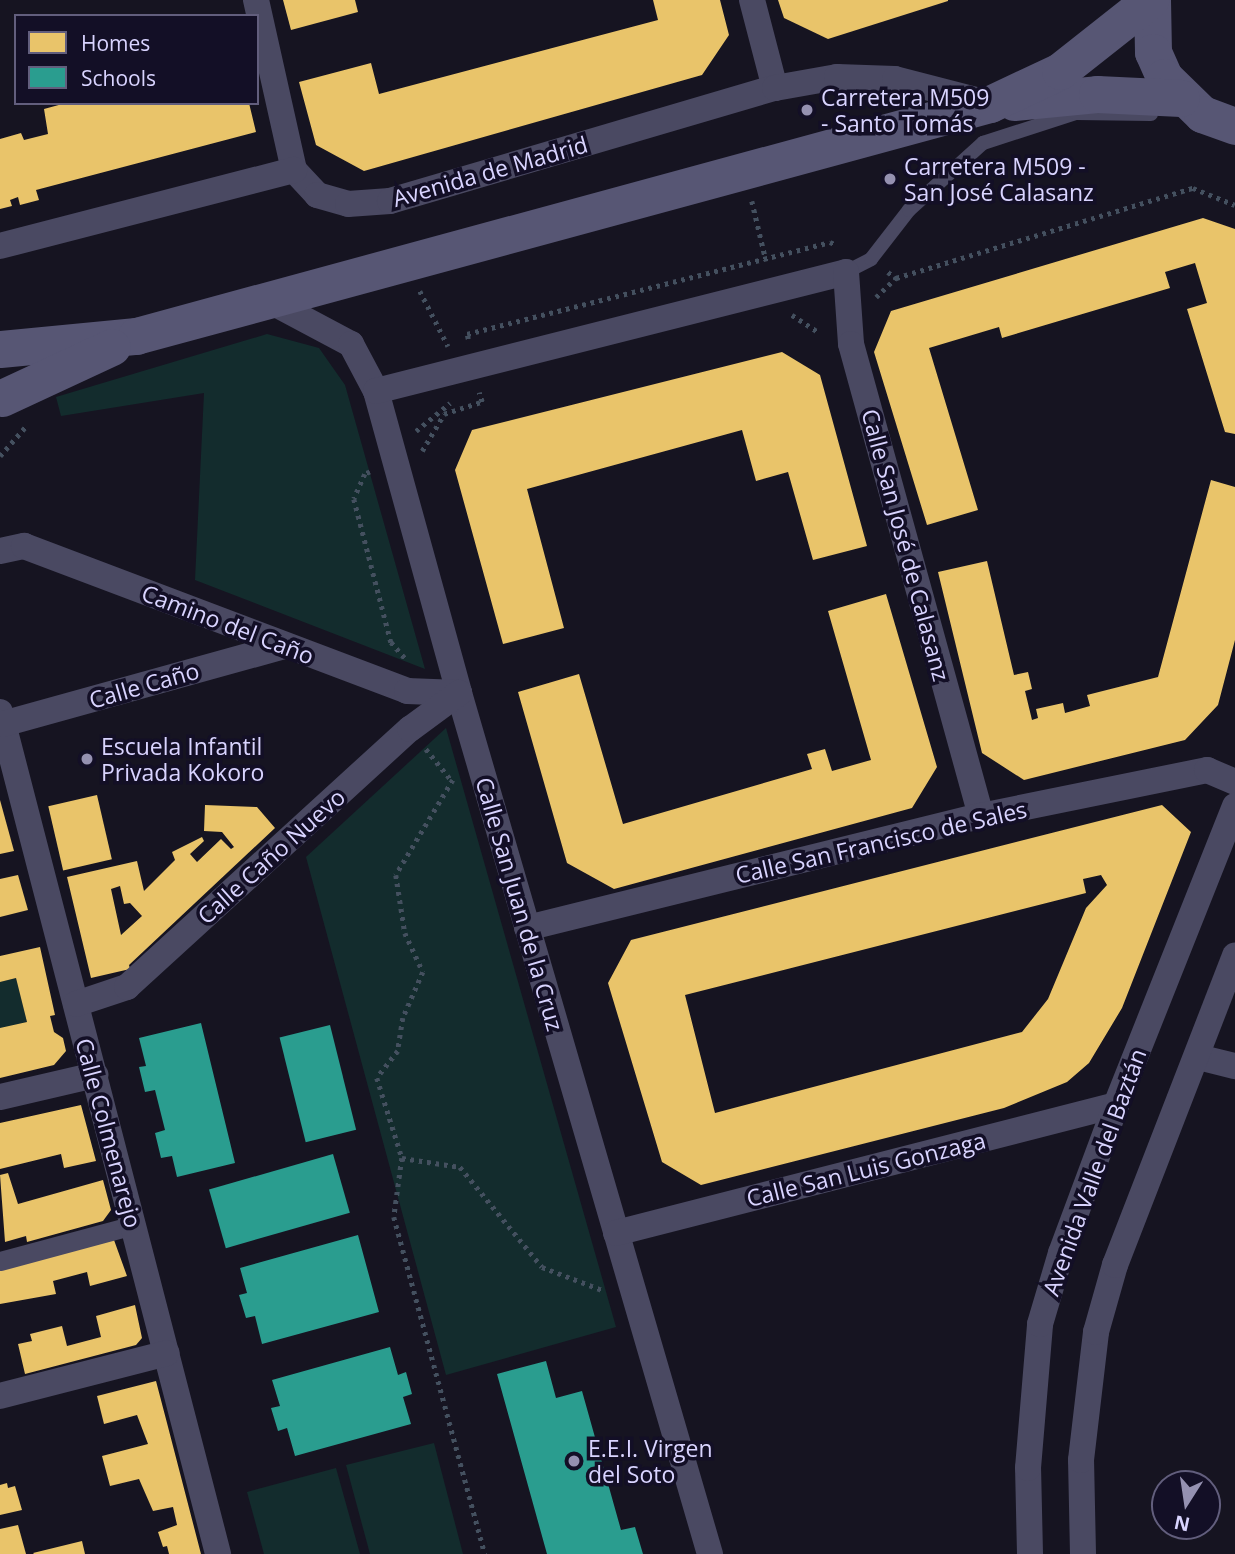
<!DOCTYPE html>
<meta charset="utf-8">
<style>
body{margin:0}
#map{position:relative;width:1235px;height:1554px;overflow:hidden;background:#161421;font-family:"Open Sans",sans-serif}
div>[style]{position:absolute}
.green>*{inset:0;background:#132c2d}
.homes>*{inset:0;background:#e9c46a;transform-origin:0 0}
.schools>*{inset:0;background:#2a9d8f;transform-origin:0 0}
.path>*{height:4.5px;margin-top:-2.25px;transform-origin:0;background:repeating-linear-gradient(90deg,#44505f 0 3.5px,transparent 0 8.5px)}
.service>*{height:14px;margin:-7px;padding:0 7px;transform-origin:7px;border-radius:7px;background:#4a4962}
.pedestrian>*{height:19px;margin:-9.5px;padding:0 9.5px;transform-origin:9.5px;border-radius:9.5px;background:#4a4962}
.minor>*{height:26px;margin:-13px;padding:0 13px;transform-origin:13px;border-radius:13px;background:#4a4962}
.secondary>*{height:37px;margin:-18.5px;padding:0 18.5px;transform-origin:18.5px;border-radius:18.5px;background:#575674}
.dots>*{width:19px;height:19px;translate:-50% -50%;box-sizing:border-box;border:4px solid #130f26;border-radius:50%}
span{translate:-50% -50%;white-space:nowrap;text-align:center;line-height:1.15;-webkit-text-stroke:7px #130f26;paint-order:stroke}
.poi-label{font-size:23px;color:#d9d4ff}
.left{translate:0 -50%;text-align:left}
.street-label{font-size:23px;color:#d9d4ff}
.legend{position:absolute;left:14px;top:14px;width:245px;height:91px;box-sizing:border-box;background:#130f26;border:2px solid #625e7d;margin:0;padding:9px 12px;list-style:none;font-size:21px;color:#d9d4ff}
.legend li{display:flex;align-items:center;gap:14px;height:35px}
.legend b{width:35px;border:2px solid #625e7d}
.north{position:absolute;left:1151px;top:1470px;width:70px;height:70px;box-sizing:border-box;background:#130f26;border:2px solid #625e7d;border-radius:50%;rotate:192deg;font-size:19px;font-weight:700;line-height:28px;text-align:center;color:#d9d4ff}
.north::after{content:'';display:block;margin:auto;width:24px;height:32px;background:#9591b1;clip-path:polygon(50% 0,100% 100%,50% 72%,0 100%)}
</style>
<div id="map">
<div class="green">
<div style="clip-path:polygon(267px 334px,319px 348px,345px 385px,425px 669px,195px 580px,204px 393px,61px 416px,56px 397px)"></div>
<div style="clip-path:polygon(446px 728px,616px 1327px,446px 1375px,306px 857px)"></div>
<div style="clip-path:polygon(16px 978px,27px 1022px,0 1029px,0 982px)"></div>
<div style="clip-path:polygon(434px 1443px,463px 1554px,370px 1554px,346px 1465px)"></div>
<div style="clip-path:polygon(336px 1468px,360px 1554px,264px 1554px,247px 1492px)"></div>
</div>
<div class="homes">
<div style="clip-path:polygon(283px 0,355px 0,358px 12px,291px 30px)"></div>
<div style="clip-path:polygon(653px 0,720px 0,729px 35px,702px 75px,364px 171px,316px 145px,299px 82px,371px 63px,379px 94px,658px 20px)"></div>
<div style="clip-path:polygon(778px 0,948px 0,948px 1px,828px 39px,784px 18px)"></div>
<div style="clip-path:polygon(66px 103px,249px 103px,256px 132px,36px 190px,39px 200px,20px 205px,18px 197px,10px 200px,12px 206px,0 209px,0 139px,21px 133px,24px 140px,48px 134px,44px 109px)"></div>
<div style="clip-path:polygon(1203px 218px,1235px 229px,1235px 434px,1225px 432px,1187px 309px,1207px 303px,1195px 263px,1165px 272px,1170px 288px,1002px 338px,999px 327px,929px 348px,978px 510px,927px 525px,874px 352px,891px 311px)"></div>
<div style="clip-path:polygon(782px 352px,820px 375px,867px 546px,813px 560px,788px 472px,756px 481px,742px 430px,527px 489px,564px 628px,503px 644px,455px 470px,472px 430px)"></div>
<div style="clip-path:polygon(1211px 480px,1235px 487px,1235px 640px,1218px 705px,1185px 740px,1024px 780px,982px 753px,938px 572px,987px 561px,1014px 675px,1028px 672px,1032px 689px,1025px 691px,1032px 720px,1038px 718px,1036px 709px,1063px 703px,1065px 713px,1090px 706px,1087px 695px,1158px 677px)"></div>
<div style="clip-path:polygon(886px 594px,937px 767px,912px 808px,614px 889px,567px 863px,518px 692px,579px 674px,623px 824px,812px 769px,807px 754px,825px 749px,832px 771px,871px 760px,828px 611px)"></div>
<div style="left:97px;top:795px;width:66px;height:50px;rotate:77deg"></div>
<div style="clip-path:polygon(0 800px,14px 851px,0 854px)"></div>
<div style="clip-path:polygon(evenodd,205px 805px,257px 807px,275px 828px,129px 965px,130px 969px,91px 978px,67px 877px,137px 861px,144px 891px,175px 860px,172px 852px,202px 837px,204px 841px,190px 854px,197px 862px,221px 839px,231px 849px,234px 847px,222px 832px,204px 831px,205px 805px,120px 886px,124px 904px,130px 903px,142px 916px,121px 935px,111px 889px,120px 886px)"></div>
<div style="clip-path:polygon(evenodd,1162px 805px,1191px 832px,1122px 1008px,1089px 1063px,1067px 1082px,1004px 1108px,701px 1185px,662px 1162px,608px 983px,631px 940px,1162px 805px,1101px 875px,1107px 885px,1086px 908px,1048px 999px,1022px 1032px,715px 1113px,685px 995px,1086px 893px,1083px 879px,1101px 875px)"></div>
<div style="clip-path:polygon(18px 875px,28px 910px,0 917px,0 879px)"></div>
<div style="clip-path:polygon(40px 947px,55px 1015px,50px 1016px,54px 1032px,63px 1038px,66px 1051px,54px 1065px,0 1078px,0 1028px,27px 1022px,16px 978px,0 982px,0 956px)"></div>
<div style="clip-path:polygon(81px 1105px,96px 1161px,64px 1168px,61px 1154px,0 1169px,0 1123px)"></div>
<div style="clip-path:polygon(8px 1173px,18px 1204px,103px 1180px,111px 1210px,103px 1221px,27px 1242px,26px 1236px,5px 1242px,0 1175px)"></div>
<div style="clip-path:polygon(114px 1240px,127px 1276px,90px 1286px,87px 1272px,53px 1281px,56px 1294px,0 1304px,0 1270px)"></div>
<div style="clip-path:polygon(135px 1305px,142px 1338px,136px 1345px,25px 1374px,18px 1344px,32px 1341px,30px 1334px,62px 1326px,67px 1346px,101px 1337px,96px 1316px)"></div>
<div style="clip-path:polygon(156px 1381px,167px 1423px,201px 1554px,169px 1554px,167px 1546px,163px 1547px,158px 1532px,177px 1525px,173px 1507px,153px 1511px,139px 1479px,110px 1486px,102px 1456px,148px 1444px,137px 1415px,104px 1424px,97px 1396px)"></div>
<div style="clip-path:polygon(7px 1483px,8px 1488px,15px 1486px,22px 1510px,0 1515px,0 1485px)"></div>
<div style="clip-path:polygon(18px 1525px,26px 1554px,0 1554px,0 1529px)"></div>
<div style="clip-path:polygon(82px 1541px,85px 1554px,34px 1554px,33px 1553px)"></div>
</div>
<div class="schools">
<div style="clip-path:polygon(201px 1023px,235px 1163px,177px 1177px,172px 1156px,161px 1158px,155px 1133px,165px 1130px,155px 1090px,145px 1092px,139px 1067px,146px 1066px,139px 1038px)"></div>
<div style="left:330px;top:1025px;width:108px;height:52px;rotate:76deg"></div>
<div style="left:333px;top:1154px;width:61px;height:129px;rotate:74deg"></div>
<div style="clip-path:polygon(358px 1235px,379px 1312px,262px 1344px,255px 1316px,246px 1318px,239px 1295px,247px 1293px,240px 1268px)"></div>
<div style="clip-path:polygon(390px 1347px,398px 1375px,406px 1372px,412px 1394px,403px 1397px,411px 1424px,295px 1456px,287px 1428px,278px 1431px,271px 1408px,280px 1406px,272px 1380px)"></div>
<div style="clip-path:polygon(546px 1361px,556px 1398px,582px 1391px,621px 1530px,635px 1527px,643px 1554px,547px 1554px,497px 1374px)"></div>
</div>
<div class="path">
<div style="left:752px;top:201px;width:61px;rotate:76.7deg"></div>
<div style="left:888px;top:272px;width:10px;rotate:37deg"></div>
<div style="left:896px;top:278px;width:310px;rotate:-16.9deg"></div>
<div style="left:1193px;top:188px;width:45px;rotate:22deg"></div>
<div style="left:420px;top:291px;width:62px;rotate:63deg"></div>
<div style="left:876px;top:297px;width:28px;rotate:-44deg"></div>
<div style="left:792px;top:315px;width:33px;rotate:33deg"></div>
<div style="left:468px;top:339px;width:5px;rotate:-101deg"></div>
<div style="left:467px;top:334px;width:374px;rotate:-14.2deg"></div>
<div style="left:830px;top:242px;width:8px;rotate:23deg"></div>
<div style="left:416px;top:431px;width:44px;rotate:-39.5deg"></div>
<div style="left:422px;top:451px;width:43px;rotate:-59.3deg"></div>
<div style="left:444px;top:414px;width:40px;rotate:-18deg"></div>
<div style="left:482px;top:402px;width:10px;rotate:-107deg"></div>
<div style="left:0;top:456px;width:41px;rotate:-48.9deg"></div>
<div style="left:370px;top:472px;width:5px;rotate:158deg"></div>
<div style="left:365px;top:474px;width:27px;rotate:114deg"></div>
<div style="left:354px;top:499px;width:148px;rotate:75.5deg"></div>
<div style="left:391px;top:642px;width:21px;rotate:49deg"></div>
<div style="left:426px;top:749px;width:41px;rotate:50.9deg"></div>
<div style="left:453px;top:780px;width:111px;rotate:121deg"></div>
<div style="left:396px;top:875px;width:59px;rotate:81.2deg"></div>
<div style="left:405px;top:933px;width:43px;rotate:65.2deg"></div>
<div style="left:423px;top:972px;width:50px;rotate:113.5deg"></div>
<div style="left:403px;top:1018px;width:33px;rotate:99deg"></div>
<div style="left:398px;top:1051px;width:34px;rotate:128deg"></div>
<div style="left:377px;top:1078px;width:84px;rotate:72.6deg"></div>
<div style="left:402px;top:1158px;width:59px;rotate:8.8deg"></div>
<div style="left:460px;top:1167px;width:129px;rotate:50.6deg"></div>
<div style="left:542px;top:1267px;width:64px;rotate:21deg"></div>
<div style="left:402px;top:1158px;width:60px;rotate:97.7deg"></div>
<div style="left:394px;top:1217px;width:349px;rotate:74.9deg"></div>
</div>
<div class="service">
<div style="left:846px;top:272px;width:28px;rotate:-27deg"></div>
<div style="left:871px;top:259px;width:62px;rotate:-52.2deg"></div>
<div style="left:909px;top:210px;width:100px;rotate:-42.2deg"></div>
<div style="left:983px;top:143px;width:98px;rotate:-17.9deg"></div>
<div style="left:1076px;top:113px;width:75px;rotate:0.8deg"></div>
</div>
<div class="pedestrian">
<div style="left:0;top:1261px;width:138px;rotate:-15.1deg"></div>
</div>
<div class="minor">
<div style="left:256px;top:0;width:174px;rotate:77.4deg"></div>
<div style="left:752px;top:0;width:91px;rotate:75.4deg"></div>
<div style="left:294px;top:170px;width:34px;rotate:47deg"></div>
<div style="left:317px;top:195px;width:32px;rotate:16deg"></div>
<div style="left:348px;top:204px;width:42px;rotate:-4.1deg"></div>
<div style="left:390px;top:201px;width:401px;rotate:-16.4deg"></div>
<div style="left:775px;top:88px;width:63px;rotate:-10.1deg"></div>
<div style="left:837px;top:77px;width:58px;rotate:2deg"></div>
<div style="left:895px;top:79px;width:95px;rotate:14.6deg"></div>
<div style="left:0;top:246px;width:304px;rotate:-14.5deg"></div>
<div style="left:270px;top:301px;width:92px;rotate:28deg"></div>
<div style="left:351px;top:344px;width:53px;rotate:62deg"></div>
<div style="left:376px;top:391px;width:313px;rotate:74.6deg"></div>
<div style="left:459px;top:693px;width:897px;rotate:73.75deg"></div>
<div style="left:376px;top:391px;width:485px;rotate:-14.2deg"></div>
<div style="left:846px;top:272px;width:72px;rotate:86deg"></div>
<div style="left:851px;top:344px;width:490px;rotate:74.6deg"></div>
<div style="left:0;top:551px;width:25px;rotate:-12deg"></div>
<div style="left:24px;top:546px;width:410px;rotate:20.7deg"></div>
<div style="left:407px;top:691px;width:52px;rotate:2.2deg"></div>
<div style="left:0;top:712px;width:870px;rotate:75.48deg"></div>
<div style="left:3px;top:724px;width:293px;rotate:-15.5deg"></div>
<div style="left:527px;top:928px;width:468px;rotate:-13.9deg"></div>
<div style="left:981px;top:816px;width:231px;rotate:-11.5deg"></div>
<div style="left:1207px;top:770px;width:30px;rotate:23deg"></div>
<div style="left:76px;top:1004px;width:54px;rotate:-18.4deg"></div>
<div style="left:127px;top:987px;width:383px;rotate:-42.4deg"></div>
<div style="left:410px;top:729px;width:61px;rotate:-36.3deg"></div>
<div style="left:1198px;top:1057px;width:38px;rotate:14deg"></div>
<div style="left:0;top:1097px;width:98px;rotate:-13deg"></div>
<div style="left:616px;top:1233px;width:516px;rotate:-14.36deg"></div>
<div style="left:0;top:1396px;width:172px;rotate:-14.4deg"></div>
<div style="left:1030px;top:1554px;width:86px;rotate:-91.3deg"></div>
<div style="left:1028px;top:1468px;width:144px;rotate:-85.2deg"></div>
<div style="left:1040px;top:1324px;width:74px;rotate:-73.5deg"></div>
<div style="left:1061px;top:1253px;width:158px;rotate:-69.6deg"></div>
<div style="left:1116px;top:1105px;width:322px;rotate:-68.3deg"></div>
<div style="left:1083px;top:1554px;width:94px;rotate:-91.2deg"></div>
<div style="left:1081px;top:1460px;width:129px;rotate:-83.3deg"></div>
<div style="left:1096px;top:1332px;width:70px;rotate:-74.2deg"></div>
<div style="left:1115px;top:1265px;width:332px;rotate:-68.8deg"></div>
</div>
<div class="secondary">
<div style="left:1152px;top:0;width:52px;rotate:88.9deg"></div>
<div style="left:1153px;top:52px;width:27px;rotate:66deg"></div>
<div style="left:1164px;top:77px;width:53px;rotate:44.2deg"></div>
<div style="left:1202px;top:114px;width:35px;rotate:20deg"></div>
<div style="left:1014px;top:102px;width:83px;rotate:-5.5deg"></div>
<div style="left:1097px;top:94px;width:84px;rotate:2.7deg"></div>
<div style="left:0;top:349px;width:137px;rotate:-5.5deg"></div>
<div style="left:136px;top:336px;width:885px;rotate:-15.2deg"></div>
<div style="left:990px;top:104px;width:77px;rotate:-25.2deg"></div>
<div style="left:1060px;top:71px;width:115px;rotate:-38.3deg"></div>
<div style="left:2px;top:398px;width:121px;rotate:-24.9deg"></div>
</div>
<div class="dots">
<div style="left:807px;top:110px;background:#9591b1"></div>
<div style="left:890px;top:179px;background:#9591b1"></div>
<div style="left:87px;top:759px;background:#9591b1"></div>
<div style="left:574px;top:1461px;background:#9591b1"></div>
</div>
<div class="poi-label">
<span class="left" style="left:821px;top:110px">Carretera M509<br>- Santo Tomás</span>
<span class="left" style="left:904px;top:179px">Carretera M509 -<br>San José Calasanz</span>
<span class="left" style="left:101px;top:759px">Escuela Infantil<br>Privada Kokoro</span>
<span class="left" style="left:588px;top:1461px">E.E.I. Virgen<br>del Soto</span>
</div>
<div class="street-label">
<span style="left:490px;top:171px;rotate:-16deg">Avenida de Madrid</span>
<span style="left:906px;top:545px;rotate:75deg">Calle San José de Calasanz</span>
<span style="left:228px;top:624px;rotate:21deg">Camino del Caño</span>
<span style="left:144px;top:685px;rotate:-16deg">Calle Caño</span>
<span style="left:881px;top:842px;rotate:-13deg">Calle San Francisco de Sales</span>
<span style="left:271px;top:856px;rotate:-42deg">Calle Caño Nuevo</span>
<span style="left:520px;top:904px;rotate:74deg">Calle San Juan de la Cruz</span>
<span style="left:109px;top:1133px;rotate:75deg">Calle Colmenarejo</span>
<span style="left:866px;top:1169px;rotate:-14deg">Calle San Luis Gonzaga</span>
<span style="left:1094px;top:1172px;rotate:-70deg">Avenida Valle del Baztán</span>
</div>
<ul class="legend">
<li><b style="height:19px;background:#e9c46a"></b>Homes</li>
<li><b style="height:19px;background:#2a9d8f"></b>Schools</li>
</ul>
<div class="north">N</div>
</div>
